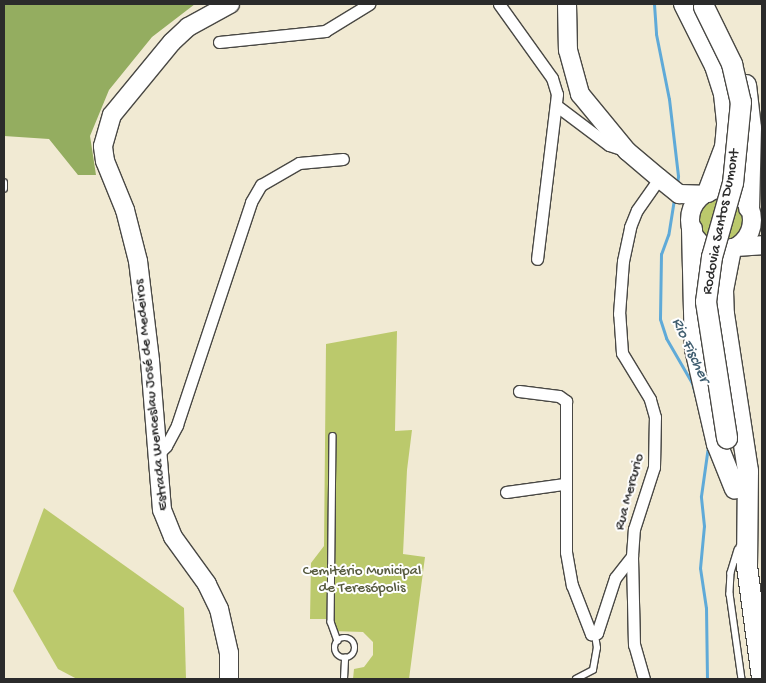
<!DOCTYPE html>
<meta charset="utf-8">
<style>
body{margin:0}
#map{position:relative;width:766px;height:683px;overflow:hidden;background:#f1ead3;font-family:"Gochi Hand",sans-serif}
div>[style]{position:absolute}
.green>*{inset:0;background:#bbc96c}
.forest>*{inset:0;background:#94ad60}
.stream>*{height:3px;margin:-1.5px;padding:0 1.5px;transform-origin:1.5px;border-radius:1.5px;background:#5faad8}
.roads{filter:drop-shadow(1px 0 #494844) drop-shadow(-1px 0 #494844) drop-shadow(0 1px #494844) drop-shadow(0 -1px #494844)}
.lane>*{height:5.5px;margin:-2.75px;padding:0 2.75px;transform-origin:2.75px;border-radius:2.75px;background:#fff}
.lane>.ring{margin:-2.75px;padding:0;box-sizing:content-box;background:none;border:5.5px solid #fff;border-radius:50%}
.street>*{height:11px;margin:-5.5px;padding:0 5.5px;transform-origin:5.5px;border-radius:5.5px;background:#fff}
.primary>*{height:18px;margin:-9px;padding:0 9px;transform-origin:9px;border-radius:9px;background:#fff}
.primary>.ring{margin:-9px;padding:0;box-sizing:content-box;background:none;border:18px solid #fff;border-radius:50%}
.highway>*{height:20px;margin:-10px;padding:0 10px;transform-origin:10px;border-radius:10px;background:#fff}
.bridges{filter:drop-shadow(1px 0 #494844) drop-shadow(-1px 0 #494844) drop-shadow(0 1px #494844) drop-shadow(0 -1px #494844)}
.highway-bridge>*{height:20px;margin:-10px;padding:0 10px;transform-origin:10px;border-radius:10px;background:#fff}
span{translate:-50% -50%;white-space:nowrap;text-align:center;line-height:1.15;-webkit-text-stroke:4px #fff;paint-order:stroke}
.street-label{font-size:15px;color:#2b2b2b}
.park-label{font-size:15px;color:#565a3e}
.water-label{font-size:16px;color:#405e70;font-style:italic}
.frame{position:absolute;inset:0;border:5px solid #2b2b2b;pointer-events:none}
</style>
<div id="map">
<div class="green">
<div style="clip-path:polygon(722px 197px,709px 244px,697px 227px,698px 212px,710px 199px)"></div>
<div style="clip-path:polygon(738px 203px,744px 212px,744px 230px,739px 238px,725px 246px)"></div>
<div style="clip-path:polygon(397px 331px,395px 431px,412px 430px,407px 470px,403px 554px,425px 557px,409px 679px,353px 679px,354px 669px,364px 667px,373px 655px,373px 642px,363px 632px,332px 631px,332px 619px,310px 619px,311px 563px,324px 546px,326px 344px)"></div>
<div style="clip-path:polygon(44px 508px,184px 608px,186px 679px,77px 679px,58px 669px,13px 591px)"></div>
</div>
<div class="forest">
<div style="clip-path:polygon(4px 4px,195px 4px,152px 37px,109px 90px,90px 136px,96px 175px,78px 175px,49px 139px,4px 136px)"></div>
</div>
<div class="stream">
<div style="left:654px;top:4px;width:30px;rotate:86deg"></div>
<div style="left:656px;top:34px;width:66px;rotate:78.7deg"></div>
<div style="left:669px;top:99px;width:78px;rotate:83.3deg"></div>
<div style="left:678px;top:176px;width:9px;rotate:96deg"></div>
<div style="left:674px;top:199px;width:36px;rotate:99deg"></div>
<div style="left:668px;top:235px;width:20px;rotate:110deg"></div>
<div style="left:661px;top:254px;width:65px;rotate:90.9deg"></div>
<div style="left:660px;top:319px;width:20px;rotate:72deg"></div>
<div style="left:666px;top:338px;width:52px;rotate:60deg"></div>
<div style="left:692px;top:383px;width:22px;rotate:74deg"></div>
<div style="left:707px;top:679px;width:71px;rotate:-90.8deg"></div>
<div style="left:706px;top:608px;width:40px;rotate:-98.5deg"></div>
<div style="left:700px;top:568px;width:42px;rotate:-84.6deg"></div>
<div style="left:704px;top:526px;width:30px;rotate:-96deg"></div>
<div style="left:701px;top:496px;width:50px;rotate:-82deg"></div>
</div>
<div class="roads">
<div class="lane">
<div style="left:4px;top:189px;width:6px;rotate:-90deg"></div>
<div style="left:333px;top:436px;width:186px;rotate:90.6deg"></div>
<div style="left:331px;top:622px;width:20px;rotate:70deg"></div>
<div style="left:738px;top:550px;width:24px;rotate:107deg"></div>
<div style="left:731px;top:573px;width:21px;rotate:93deg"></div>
<div style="left:730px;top:594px;width:86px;rotate:82deg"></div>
<div class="ring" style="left:335px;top:638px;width:14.5px;height:14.5px"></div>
<div style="left:344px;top:679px;width:21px;rotate:-87deg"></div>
<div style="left:576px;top:679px;width:19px;rotate:-28deg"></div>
<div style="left:593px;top:670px;width:22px;rotate:-80deg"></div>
<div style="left:597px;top:648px;width:13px;rotate:-99deg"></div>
</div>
<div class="street">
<div style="left:499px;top:4px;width:91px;rotate:54.4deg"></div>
<div style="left:552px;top:78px;width:17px;rotate:73deg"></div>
<div style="left:557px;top:94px;width:166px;rotate:96.9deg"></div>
<div style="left:219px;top:42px;width:107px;rotate:-5.9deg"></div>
<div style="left:325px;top:31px;width:52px;rotate:-31.5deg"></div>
<div style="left:557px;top:106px;width:65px;rotate:36.9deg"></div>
<div style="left:609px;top:145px;width:16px;rotate:18deg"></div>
<div style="left:519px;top:391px;width:40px;rotate:7.1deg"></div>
<div style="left:559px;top:396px;width:9px;rotate:36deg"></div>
<div style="left:566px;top:401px;width:151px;rotate:90deg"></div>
<div style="left:566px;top:552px;width:34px;rotate:80deg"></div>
<div style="left:572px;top:585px;width:53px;rotate:68.8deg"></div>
<div style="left:591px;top:634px;width:6px;rotate:-9deg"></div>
<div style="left:597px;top:633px;width:58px;rotate:-71.9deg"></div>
<div style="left:615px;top:578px;width:28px;rotate:-52deg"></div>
<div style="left:156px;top:456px;width:14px;rotate:-45deg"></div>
<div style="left:166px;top:446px;width:24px;rotate:-62deg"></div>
<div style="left:177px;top:425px;width:235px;rotate:-71.6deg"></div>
<div style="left:251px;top:202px;width:20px;rotate:-60deg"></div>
<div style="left:261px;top:185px;width:44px;rotate:-30.1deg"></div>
<div style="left:299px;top:163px;width:44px;rotate:-5.2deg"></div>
<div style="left:506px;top:492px;width:59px;rotate:-7.9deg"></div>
<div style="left:644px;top:679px;width:35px;rotate:-106deg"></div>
<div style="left:634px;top:645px;width:89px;rotate:-91.3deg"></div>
<div style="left:632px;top:556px;width:27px;rotate:-86deg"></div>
<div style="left:634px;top:529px;width:65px;rotate:-72.1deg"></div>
<div style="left:654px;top:467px;width:50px;rotate:-88.9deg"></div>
<div style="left:655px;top:417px;width:19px;rotate:-106deg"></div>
<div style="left:650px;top:399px;width:54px;rotate:-121.3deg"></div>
<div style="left:622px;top:353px;width:39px;rotate:-94deg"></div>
<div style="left:619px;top:314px;width:53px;rotate:-85.7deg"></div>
<div style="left:623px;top:261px;width:35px;rotate:-78deg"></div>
<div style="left:630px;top:227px;width:18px;rotate:-68deg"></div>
<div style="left:637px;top:210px;width:39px;rotate:-55deg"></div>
</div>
<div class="primary">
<div style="left:567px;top:4px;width:46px;rotate:88.8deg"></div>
<div style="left:568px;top:50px;width:46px;rotate:74.7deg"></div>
<div style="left:580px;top:94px;width:74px;rotate:50.5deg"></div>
<div style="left:627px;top:151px;width:42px;rotate:40.2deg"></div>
<div style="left:659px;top:178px;width:26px;rotate:39deg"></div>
<div style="left:679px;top:194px;width:24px;rotate:2deg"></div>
<div class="ring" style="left:690px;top:189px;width:44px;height:44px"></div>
<div style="left:736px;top:247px;width:26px;rotate:-4deg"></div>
<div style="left:229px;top:679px;width:26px;rotate:-90deg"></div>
<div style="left:229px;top:653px;width:45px;rotate:-102.8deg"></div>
<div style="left:219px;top:609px;width:28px;rotate:-116deg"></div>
<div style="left:207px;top:584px;width:58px;rotate:-125.9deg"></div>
<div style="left:173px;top:537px;width:29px;rotate:-112deg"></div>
<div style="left:162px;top:510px;width:150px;rotate:-94.6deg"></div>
<div style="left:150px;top:360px;width:100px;rotate:-96.9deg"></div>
<div style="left:138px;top:261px;width:53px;rotate:-104.3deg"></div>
<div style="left:125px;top:210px;width:53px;rotate:-112.2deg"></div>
<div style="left:105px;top:161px;width:15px;rotate:-98deg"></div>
<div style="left:103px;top:146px;width:32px;rotate:-74deg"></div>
<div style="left:112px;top:115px;width:94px;rotate:-50.6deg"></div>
<div style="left:172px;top:42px;width:22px;rotate:-43deg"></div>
<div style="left:188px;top:27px;width:48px;rotate:-28.7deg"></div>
</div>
<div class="highway">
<div style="left:684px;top:4px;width:69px;rotate:63.4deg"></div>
<div style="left:715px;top:66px;width:29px;rotate:72deg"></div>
<div style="left:724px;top:94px;width:31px;rotate:84deg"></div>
<div style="left:727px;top:125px;width:22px;rotate:95deg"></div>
<div style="left:725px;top:147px;width:48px;rotate:110.7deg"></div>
<div style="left:746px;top:85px;width:43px;rotate:83.4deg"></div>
<div style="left:751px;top:128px;width:80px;rotate:91.4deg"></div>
<div style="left:692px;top:229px;width:120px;rotate:88.6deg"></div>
<div style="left:695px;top:349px;width:98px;rotate:77deg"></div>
<div style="left:717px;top:444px;width:48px;rotate:68.2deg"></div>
<div style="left:731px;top:249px;width:42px;rotate:101deg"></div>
<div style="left:723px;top:290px;width:24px;rotate:88deg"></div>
<div style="left:724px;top:314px;width:159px;rotate:81.3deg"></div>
<div style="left:748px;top:471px;width:93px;rotate:90.6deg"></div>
<div style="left:745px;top:551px;width:129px;rotate:82.4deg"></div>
</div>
</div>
<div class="bridges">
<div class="highway-bridge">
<div style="left:704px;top:7px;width:64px;rotate:63.8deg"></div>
<div style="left:732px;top:64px;width:39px;rotate:77deg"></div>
<div style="left:741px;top:102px;width:81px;rotate:95.6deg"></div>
<div style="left:733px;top:183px;width:77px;rotate:105.8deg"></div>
<div style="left:712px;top:257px;width:45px;rotate:97.6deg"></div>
<div style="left:706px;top:302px;width:138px;rotate:81.2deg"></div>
</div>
</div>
<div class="street-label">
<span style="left:722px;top:222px;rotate:-79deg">Rodovia Santos Dumont</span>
<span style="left:152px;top:395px;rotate:-96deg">Estrada Wenceslau José de Medeiros</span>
<span style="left:630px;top:492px;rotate:-75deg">Rua Mercurio</span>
</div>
<div class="park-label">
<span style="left:362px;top:580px">Cemitério Municipal<br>de Teresópolis</span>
</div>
<div class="water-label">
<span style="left:689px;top:351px;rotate:65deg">Rio Fischer</span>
</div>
<div class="frame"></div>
</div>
